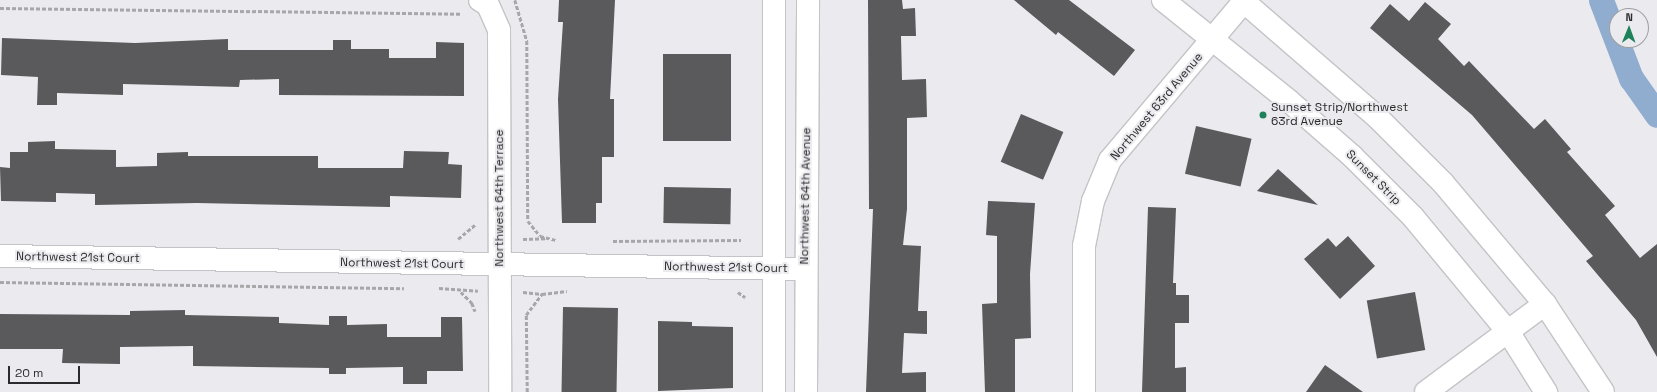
<!DOCTYPE html>
<style>
body{margin:0}
#map{position:relative;width:1657px;height:392px;overflow:hidden;background:#ebebef;font-family:"Space Grotesk",sans-serif}
div>[style]{position:absolute}
.canal>*{height:25px;margin:-12.5px;padding:0 12.5px;transform-origin:12.5px;border-radius:12.5px;background:#90add0}
.building>*{inset:0;background:#5a595c;transform-origin:0 0}
.path>*{height:2.5px;margin-top:-1.25px;transform-origin:0;background:repeating-linear-gradient(90deg,#a7a7aa 0 4px,transparent 0 6px)}
.roads{filter:drop-shadow(1px 0 #c3c4c7) drop-shadow(-1px 0 #c3c4c7) drop-shadow(0 1px #c3c4c7) drop-shadow(0 -1px #c3c4c7)}
.street>*{height:22px;margin:-11px;padding:0 11px;transform-origin:11px;border-radius:11px;background:#fff}
.secondary>*{height:22px;margin:-11px;padding:0 11px;transform-origin:11px;border-radius:11px;background:#fff}
.dots>*{width:11px;height:11px;translate:-50% -50%;box-sizing:border-box;border:2px solid #ebebef;border-radius:50%}
span{translate:-50% -50%;white-space:nowrap;text-align:center;line-height:1.15;-webkit-text-stroke:4px #ebebef;paint-order:stroke}
.street-label{font-size:12px;color:#2b2b2d}
.poi-label{font-size:12px;color:#2b2b2d}
.left{translate:0 -50%;text-align:left}
.north{position:absolute;left:1609px;top:8px;width:40px;height:40px;box-sizing:border-box;background:#ebebef;border:1px solid #9e9ea1;border-radius:50%;rotate:1deg;font-size:11px;font-weight:700;line-height:16px;text-align:center;color:#2b2b2d}
.north::after{content:'';display:block;margin:auto;width:14px;height:18px;background:#1f8159;clip-path:polygon(50% 0,100% 100%,50% 72%,0 100%)}
.scale{position:absolute;left:8px;top:366px;width:72px;height:18px;box-sizing:border-box;border:2px solid #2b2b2d;border-top:0;padding-left:5px;font-size:12px;line-height:14px;white-space:nowrap;color:#2b2b2d;-webkit-text-stroke:3px #ebebef;paint-order:stroke}
</style>
<div id="map">
<div class="canal">
<div style="left:1601px;top:0;width:84px;rotate:69deg"></div>
<div style="left:1631px;top:78px;width:45px;rotate:54.9deg"></div>
</div>
<div class="building">
<div style="clip-path:polygon(559px 0,615px 0,610px 99px,614px 99px,614px 157px,602px 157px,602px 203px,596px 203px,596px 223px,562px 223px,558px 99px,563px 22px,558px 22px)"></div>
<div style="clip-path:polygon(868px 0,902px 0,903px 9px,915px 8px,916px 36px,901px 36px,902px 80px,926px 79px,927px 117px,907px 118px,907px 209px,903px 245px,921px 246px,918px 311px,927px 311px,927px 334px,904px 333px,902px 373px,926px 372px,926px 392px,866px 392px,873px 209px,869px 209px)"></div>
<div style="clip-path:polygon(1014px 0,1069px 0,1135px 50px,1114px 76px,1058px 32px,1056px 35px)"></div>
<div style="clip-path:polygon(1425px 2px,1451px 24px,1438px 39px,1464px 66px,1469px 61px,1534px 129px,1545px 119px,1571px 149px,1567px 152px,1615px 206px,1605px 215px,1640px 258px,1657px 244px,1657px 357px,1636px 320px,1586px 261px,1593px 256px,1472px 115px,1370px 28px,1390px 4px,1409px 21px)"></div>
<div style="clip-path:polygon(2px 38px,135px 43px,228px 39px,228px 50px,333px 50px,333px 40px,351px 40px,351px 49px,389px 49px,389px 58px,436px 58px,436px 42px,464px 43px,464px 96px,279px 95px,279px 79px,240px 80px,239px 87px,123px 84px,123px 95px,57px 93px,57px 105px,37px 105px,38px 77px,1px 75px)"></div>
<div style="left:663px;top:54px;width:68px;height:87px"></div>
<div style="left:1021px;top:114px;width:46px;height:52px;rotate:23deg"></div>
<div style="left:1196px;top:126px;width:57px;height:49px;rotate:13deg"></div>
<div style="clip-path:polygon(55px 141px,55px 149px,116px 150px,116px 167px,157px 166px,157px 153px,188px 152px,188px 156px,318px 156px,318px 168px,403px 168px,404px 151px,449px 152px,448px 164px,462px 165px,461px 198px,390px 196px,390px 207px,197px 203px,95px 205px,95px 194px,56px 193px,56px 202px,1px 201px,0 167px,10px 168px,10px 152px,28px 152px,28px 142px)"></div>
<div style="clip-path:polygon(1278px 169px,1318px 205px,1257px 191px)"></div>
<div style="left:664px;top:187px;width:67px;height:36px;rotate:1deg"></div>
<div style="clip-path:polygon(988px 201px,1035px 203px,1030px 274px,1031px 338px,1015px 339px,1015px 392px,985px 392px,982px 304px,997px 303px,997px 236px,986px 235px)"></div>
<div style="clip-path:polygon(1148px 207px,1176px 208px,1173px 283px,1176px 283px,1176px 295px,1189px 295px,1189px 323px,1175px 323px,1175px 368px,1186px 367px,1186px 392px,1142px 392px)"></div>
<div style="clip-path:polygon(1348px 236px,1375px 266px,1340px 299px,1304px 259px,1328px 238px,1336px 247px)"></div>
<div style="left:1415px;top:292px;width:59px;height:49px;rotate:80deg"></div>
<div style="left:563px;top:307px;width:55px;height:85px;rotate:1deg"></div>
<div style="clip-path:polygon(185px 310px,185px 315px,279px 317px,279px 323px,329px 325px,329px 316px,347px 316px,347px 325px,387px 324px,387px 337px,441px 337px,441px 317px,462px 317px,463px 371px,427px 371px,427px 384px,403px 384px,403px 367px,346px 368px,346px 374px,329px 374px,329px 368px,193px 366px,193px 346px,120px 347px,120px 364px,62px 363px,63px 349px,0 349px,0 314px,130px 315px,130px 311px)"></div>
<div style="clip-path:polygon(658px 321px,692px 322px,692px 326px,733px 327px,733px 388px,658px 391px)"></div>
<div style="clip-path:polygon(1325px 365px,1363px 392px,1306px 392px)"></div>
</div>
<div class="path">
<div style="left:515px;top:0;width:43px;rotate:73.7deg"></div>
<div style="left:527px;top:41px;width:180px;rotate:89.7deg"></div>
<div style="left:528px;top:221px;width:19px;rotate:51deg"></div>
<div style="left:540px;top:236px;width:16px;rotate:14deg"></div>
<div style="left:0;top:8px;width:461px;rotate:0.7deg"></div>
<div style="left:458px;top:239px;width:23px;rotate:-40deg"></div>
<div style="left:523px;top:239px;width:24px;rotate:-2deg"></div>
<div style="left:613px;top:241px;width:128px;rotate:-0.4deg"></div>
<div style="left:0;top:282px;width:404px;rotate:0.9deg"></div>
<div style="left:439px;top:288px;width:39px;rotate:4deg"></div>
<div style="left:461px;top:292px;width:16px;rotate:45deg"></div>
<div style="left:472px;top:303px;width:9px;rotate:69deg"></div>
<div style="left:523px;top:292px;width:19px;rotate:6deg"></div>
<div style="left:738px;top:292px;width:9px;rotate:36deg"></div>
<div style="left:527px;top:392px;width:77px;rotate:-90.7deg"></div>
<div style="left:526px;top:315px;width:26px;rotate:-53deg"></div>
<div style="left:542px;top:294px;width:25px;rotate:-7deg"></div>
</div>
<div class="roads">
<div class="street">
<div style="left:480px;top:0;width:9px;rotate:32deg"></div>
<div style="left:488px;top:5px;width:27px;rotate:66deg"></div>
<div style="left:499px;top:30px;width:362px;rotate:89.8deg"></div>
<div style="left:0;top:256px;width:805px;rotate:0.93deg"></div>
<div style="left:1084px;top:392px;width:146px;rotate:-90deg"></div>
<div style="left:1084px;top:246px;width:46px;rotate:-78.7deg"></div>
<div style="left:1093px;top:201px;width:44px;rotate:-67.5deg"></div>
<div style="left:1110px;top:160px;width:209px;rotate:-49.8deg"></div>
<div style="left:1426px;top:392px;width:148px;rotate:-36.5deg"></div>
</div>
<div class="secondary">
<div style="left:1163px;top:0;width:161px;rotate:38.7deg"></div>
<div style="left:1289px;top:101px;width:84px;rotate:41.1deg"></div>
<div style="left:1352px;top:156px;width:86px;rotate:45deg"></div>
<div style="left:1413px;top:217px;width:151px;rotate:50.4deg"></div>
<div style="left:1509px;top:333px;width:70px;rotate:57.9deg"></div>
<div style="left:1242px;top:0;width:180px;rotate:40.9deg"></div>
<div style="left:1378px;top:118px;width:92px;rotate:45deg"></div>
<div style="left:1443px;top:183px;width:158px;rotate:49.9deg"></div>
<div style="left:1545px;top:304px;width:105px;rotate:56.6deg"></div>
<div style="left:774px;top:392px;width:392px;rotate:-90deg"></div>
<div style="left:806px;top:392px;width:392px;rotate:-89.7deg"></div>
</div>
</div>
<div class="dots">
<div style="left:1263px;top:115px;background:#1f8159"></div>
</div>
<div class="street-label">
<span style="left:1157px;top:107px;rotate:-50deg">Northwest 63rd Avenue</span>
<span style="left:1373px;top:178px;rotate:45deg">Sunset Strip</span>
<span style="left:806px;top:196px;rotate:-89deg">Northwest 64th Avenue</span>
<span style="left:500px;top:198px;rotate:-90deg">Northwest 64th Terrace</span>
<span style="left:78px;top:258px;rotate:1deg">Northwest 21st Court</span>
<span style="left:402px;top:264px;rotate:1deg">Northwest 21st Court</span>
<span style="left:726px;top:268px;rotate:1deg">Northwest 21st Court</span>
</div>
<div class="poi-label">
<span class="left" style="left:1271px;top:115px">Sunset Strip/Northwest<br>63rd Avenue</span>
</div>
<div class="north">N</div>
<div class="scale">20 m</div>
</div>
